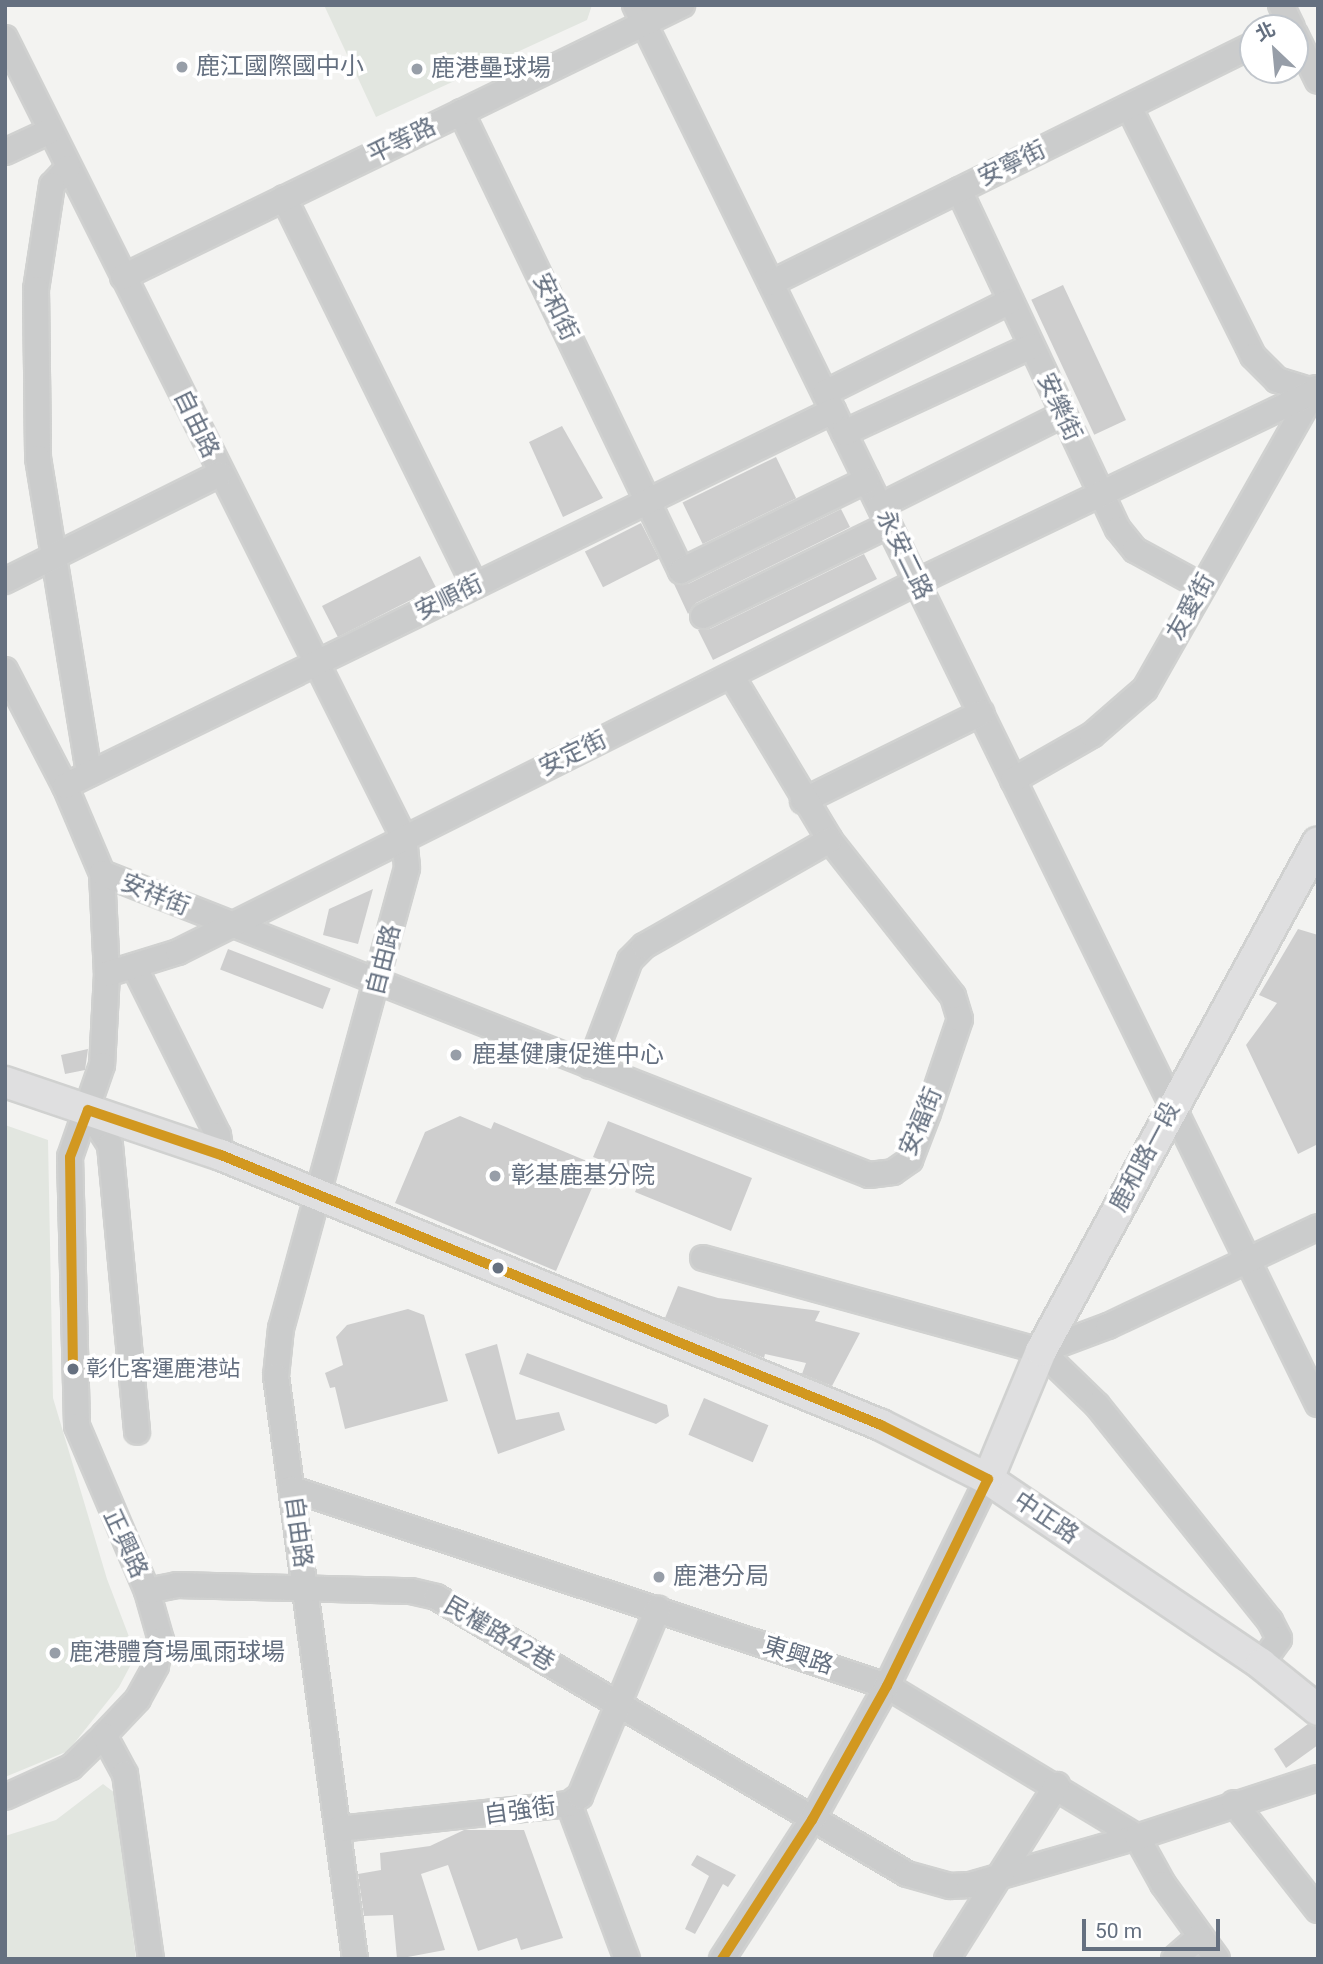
<!DOCTYPE html>
<meta charset="utf-8">
<style>
body{margin:0}
#map{position:relative;width:1323px;height:1964px;overflow:hidden;background:#f3f3f1;font-family:Roboto,"Noto Sans TC",sans-serif}
div>[style]{position:absolute}
.green>*{inset:0;background:#e2e6e0}
.building>*{inset:0;background:#cecece;transform-origin:0 0}
.roads{filter:drop-shadow(2px 0 #d0d1d0) drop-shadow(-2px 0 #d0d1d0) drop-shadow(0 2px #d0d1d0) drop-shadow(0 -2px #d0d1d0)}
.minor>*{height:24px;margin:-12px;padding:0 12px;transform-origin:12px;border-radius:12px;background:#cbcccc}
.major>*{height:30px;margin:-15px;padding:0 15px;transform-origin:15px;border-radius:15px;background:#dfdfe0}
.bus-1>*{height:10px;margin:-5px;padding:0 5px;transform-origin:5px;border-radius:5px;background:#d29820}
.dots>*{width:19px;height:19px;translate:-50% -50%;box-sizing:border-box;border:4px solid #fff;border-radius:50%}
span{translate:-50% -50%;white-space:nowrap;text-align:center;line-height:1.15;-webkit-text-stroke:7px #fff;paint-order:stroke}
.bus-label{font-size:22px;color:#657080}
.left{translate:0 -50%;text-align:left}
.poi-label{font-size:24px;color:#657080}
.street-label{font-size:24px;color:#657080}
.frame{position:absolute;inset:0;border:7px solid #657080;pointer-events:none}
.north{position:absolute;left:1239px;top:14px;width:70px;height:70px;box-sizing:border-box;background:#fff;border:2px solid #c1c6cc;border-radius:50%;rotate:334deg;font-size:19px;font-weight:700;line-height:28px;text-align:center;color:#657080}
.north::after{content:'';display:block;margin:auto;width:24px;height:32px;background:#979ea8;clip-path:polygon(50% 0,100% 100%,50% 72%,0 100%)}
.scale{position:absolute;left:1082px;top:1919px;width:138px;height:32px;box-sizing:border-box;border:4px solid #657080;border-top:0;padding-left:9px;font-size:21px;line-height:24px;white-space:nowrap;color:#657080;-webkit-text-stroke:5px #fff;paint-order:stroke}
</style>
<div id="map">
<div class="green">
<div style="clip-path:polygon(324px 5px,592px 5px,587px 20px,376px 117px)"></div>
<div style="clip-path:polygon(5px 1125px,48px 1140px,53px 1398px,107px 1579px,136px 1655px,119px 1687px,68px 1751px,5px 1777px)"></div>
<div style="clip-path:polygon(103px 1784px,115px 1793px,136px 1959px,5px 1959px,5px 1836px,56px 1820px)"></div>
</div>
<div class="building">
<div style="left:1063px;top:285px;width:149px;height:35px;rotate:65deg"></div>
<div style="clip-path:polygon(562px 426px,603px 498px,563px 517px,529px 442px)"></div>
<div style="left:776px;top:457px;width:46px;height:104px;rotate:64deg"></div>
<div style="clip-path:polygon(841px 509px,850px 527px,696px 603px,688px 614px,674px 584px,688px 584px)"></div>
<div style="left:641px;top:523px;width:40px;height:63px;rotate:63deg"></div>
<div style="clip-path:polygon(864px 554px,877px 579px,713px 660px,698px 630px,710px 629px)"></div>
<div style="left:420px;top:556px;width:35px;height:110px;rotate:63deg"></div>
<div style="clip-path:polygon(373px 889px,358px 944px,323px 935px,329px 909px)"></div>
<div style="clip-path:polygon(1298px 929px,1318px 935px,1318px 1144px,1298px 1154px,1246px 1045px,1277px 1003px,1259px 995px)"></div>
<div style="left:228px;top:949px;width:110px;height:22px;rotate:21deg"></div>
<div style="clip-path:polygon(88px 1049px,85px 1070px,65px 1074px,61px 1055px)"></div>
<div style="clip-path:polygon(460px 1116px,491px 1129px,494px 1122px,601px 1167px,556px 1271px,395px 1203px,425px 1132px)"></div>
<div style="clip-path:polygon(608px 1121px,752px 1178px,731px 1231px,635px 1192px,642px 1176px,593px 1157px)"></div>
<div style="clip-path:polygon(678px 1286px,718px 1298px,820px 1311px,815px 1321px,860px 1333px,832px 1386px,802px 1374px,806px 1363px,765px 1354px,764px 1358px,665px 1318px)"></div>
<div style="clip-path:polygon(408px 1309px,424px 1315px,448px 1401px,345px 1429px,335px 1387px,330px 1388px,325px 1373px,343px 1365px,336px 1337px,347px 1325px)"></div>
<div style="clip-path:polygon(497px 1344px,516px 1420px,559px 1412px,565px 1430px,498px 1454px,465px 1354px)"></div>
<div style="clip-path:polygon(527px 1353px,667px 1405px,669px 1416px,656px 1424px,519px 1374px)"></div>
<div style="left:704px;top:1398px;width:70px;height:40px;rotate:23deg"></div>
<div style="clip-path:polygon(1308px 1724px,1318px 1727px,1318px 1745px,1286px 1768px,1274px 1749px)"></div>
<div style="clip-path:polygon(464px 1830px,524px 1830px,563px 1938px,521px 1950px,517px 1938px,478px 1951px,448px 1865px,421px 1874px,445px 1950px,397px 1959px,393px 1915px,364px 1916px,358px 1874px,381px 1870px,380px 1853px,430px 1846px)"></div>
<div style="clip-path:polygon(697px 1855px,736px 1875px,728px 1887px,723px 1884px,695px 1934px,685px 1929px,709px 1876px,691px 1865px)"></div>
</div>
<div class="roads">
<div class="minor">
<div style="left:635px;top:5px;width:1557px;rotate:63.98deg"></div>
<div style="left:1281px;top:5px;width:25px;rotate:64deg"></div>
<div style="left:1295px;top:34px;width:52px;rotate:63.9deg"></div>
<div style="left:5px;top:38px;width:894px;rotate:63.49deg"></div>
<div style="left:404px;top:838px;width:30px;rotate:84deg"></div>
<div style="left:407px;top:868px;width:477px;rotate:105.3deg"></div>
<div style="left:281px;top:1328px;width:48px;rotate:95.9deg"></div>
<div style="left:276px;top:1376px;width:588px;rotate:82.28deg"></div>
<div style="left:1129px;top:107px;width:278px;rotate:63.5deg"></div>
<div style="left:1253px;top:356px;width:34px;rotate:45deg"></div>
<div style="left:1277px;top:380px;width:39px;rotate:17deg"></div>
<div style="left:461px;top:112px;width:509px;rotate:64.39deg"></div>
<div style="left:681px;top:571px;width:207px;rotate:-26.1deg"></div>
<div style="left:5px;top:152px;width:50px;rotate:-25deg"></div>
<div style="left:68px;top:168px;width:23px;rotate:133deg"></div>
<div style="left:52px;top:185px;width:105px;rotate:98.7deg"></div>
<div style="left:36px;top:289px;width:169px;rotate:89.3deg"></div>
<div style="left:38px;top:458px;width:320px;rotate:80.8deg"></div>
<div style="left:959px;top:190px;width:374px;rotate:64.9deg"></div>
<div style="left:1118px;top:529px;width:27px;rotate:51deg"></div>
<div style="left:1135px;top:550px;width:77px;rotate:28.6deg"></div>
<div style="left:284px;top:198px;width:432px;rotate:63.8deg"></div>
<div style="left:123px;top:277px;width:622px;rotate:-25.95deg"></div>
<div style="left:771px;top:283px;width:538px;rotate:-26.28deg"></div>
<div style="left:825px;top:393px;width:207px;rotate:-26.4deg"></div>
<div style="left:844px;top:433px;width:206px;rotate:-24.9deg"></div>
<div style="left:880px;top:506px;width:203px;rotate:-26.6deg"></div>
<div style="left:5px;top:581px;width:240px;rotate:-26.5deg"></div>
<div style="left:703px;top:616px;width:207px;rotate:-26.1deg"></div>
<div style="left:5px;top:670px;width:131px;rotate:62.7deg"></div>
<div style="left:65px;top:786px;width:95px;rotate:67deg"></div>
<div style="left:102px;top:873px;width:101px;rotate:87.2deg"></div>
<div style="left:107px;top:974px;width:91px;rotate:93.1deg"></div>
<div style="left:102px;top:1065px;width:97px;rotate:109.2deg"></div>
<div style="left:70px;top:1157px;width:269px;rotate:88.5deg"></div>
<div style="left:77px;top:1426px;width:179px;rotate:67deg"></div>
<div style="left:147px;top:1591px;width:51px;rotate:74.1deg"></div>
<div style="left:161px;top:1640px;width:26px;rotate:101deg"></div>
<div style="left:156px;top:1666px;width:38px;rotate:119deg"></div>
<div style="left:138px;top:1699px;width:50px;rotate:133.4deg"></div>
<div style="left:104px;top:1735px;width:46px;rotate:135.9deg"></div>
<div style="left:71px;top:1767px;width:72px;rotate:155.6deg"></div>
<div style="left:1013px;top:780px;width:91px;rotate:-29.7deg"></div>
<div style="left:1092px;top:735px;width:70px;rotate:-41deg"></div>
<div style="left:1145px;top:689px;width:346px;rotate:-60.4deg"></div>
<div style="left:65px;top:786px;width:855px;rotate:-26.03deg"></div>
<div style="left:803px;top:801px;width:199px;rotate:-26.3deg"></div>
<div style="left:102px;top:873px;width:824px;rotate:21.49deg"></div>
<div style="left:869px;top:1175px;width:24px;rotate:-7deg"></div>
<div style="left:893px;top:1172px;width:21px;rotate:-35deg"></div>
<div style="left:910px;top:1160px;width:50px;rotate:-69deg"></div>
<div style="left:928px;top:1113px;width:99px;rotate:-71.2deg"></div>
<div style="left:960px;top:1019px;width:24px;rotate:-107deg"></div>
<div style="left:953px;top:996px;width:199px;rotate:-128.3deg"></div>
<div style="left:830px;top:840px;width:192px;rotate:-121deg"></div>
<div style="left:135px;top:968px;width:186px;rotate:63.6deg"></div>
<div style="left:218px;top:1135px;width:20px;rotate:81deg"></div>
<div style="left:107px;top:974px;width:74px;rotate:-17.2deg"></div>
<div style="left:178px;top:952px;width:826px;rotate:-26.6deg"></div>
<div style="left:917px;top:582px;width:445px;rotate:-25.6deg"></div>
<div style="left:590px;top:1066px;width:113px;rotate:-69.3deg"></div>
<div style="left:630px;top:960px;width:20px;rotate:-45deg"></div>
<div style="left:644px;top:946px;width:214px;rotate:-29.7deg"></div>
<div style="left:88px;top:1110px;width:41px;rotate:57.8deg"></div>
<div style="left:110px;top:1145px;width:288px;rotate:84.6deg"></div>
<div style="left:703px;top:1258px;width:351px;rotate:15.4deg"></div>
<div style="left:1041px;top:1351px;width:78px;rotate:44deg"></div>
<div style="left:1097px;top:1405px;width:277px;rotate:51.3deg"></div>
<div style="left:1270px;top:1621px;width:20px;rotate:63deg"></div>
<div style="left:1279px;top:1639px;width:31px;rotate:126deg"></div>
<div style="left:1041px;top:1351px;width:72px;rotate:-20.5deg"></div>
<div style="left:1108px;top:1326px;width:232px;rotate:-25.2deg"></div>
<div style="left:292px;top:1489px;width:627px;rotate:18.32deg"></div>
<div style="left:887px;top:1686px;width:292px;rotate:31.1deg"></div>
<div style="left:1137px;top:1837px;width:54px;rotate:61deg"></div>
<div style="left:1163px;top:1884px;width:92px;rotate:54.2deg"></div>
<div style="left:147px;top:1591px;width:31px;rotate:-11deg"></div>
<div style="left:177px;top:1585px;width:234px;rotate:1.5deg"></div>
<div style="left:411px;top:1591px;width:26px;rotate:13deg"></div>
<div style="left:436px;top:1597px;width:546px;rotate:30.46deg"></div>
<div style="left:907px;top:1874px;width:45px;rotate:15.6deg"></div>
<div style="left:950px;top:1886px;width:20px;rotate:-3deg"></div>
<div style="left:970px;top:1885px;width:174px;rotate:-16deg"></div>
<div style="left:1137px;top:1837px;width:190px;rotate:-18.1deg"></div>
<div style="left:104px;top:1735px;width:44px;rotate:61.7deg"></div>
<div style="left:125px;top:1774px;width:187px;rotate:82deg"></div>
<div style="left:1234px;top:1803px;width:136px;rotate:51.9deg"></div>
<div style="left:569px;top:1804px;width:165px;rotate:69.5deg"></div>
<div style="left:339px;top:1829px;width:231px;rotate:-6.2deg"></div>
<div style="left:569px;top:1804px;width:14px;rotate:-36deg"></div>
<div style="left:580px;top:1796px;width:203px;rotate:-67.4deg"></div>
<div style="left:722px;top:1959px;width:166px;rotate:-57.1deg"></div>
<div style="left:812px;top:1820px;width:154px;rotate:-60.8deg"></div>
<div style="left:887px;top:1686px;width:230px;rotate:-64deg"></div>
<div style="left:947px;top:1959px;width:206px;rotate:-57.7deg"></div>
<div style="left:1174px;top:1959px;width:33px;rotate:-41deg"></div>
</div>
<div class="major">
<div style="left:5px;top:1082px;width:228px;rotate:18.7deg"></div>
<div style="left:221px;top:1155px;width:713px;rotate:22.25deg"></div>
<div style="left:881px;top:1425px;width:120px;rotate:26.8deg"></div>
<div style="left:988px;top:1479px;width:330px;rotate:34.1deg"></div>
<div style="left:1261px;top:1664px;width:73px;rotate:38.9deg"></div>
<div style="left:988px;top:1479px;width:139px;rotate:-67.5deg"></div>
<div style="left:1041px;top:1351px;width:579px;rotate:-61.44deg"></div>
</div>
</div>
<div class="bus-1">
<div style="left:88px;top:1110px;width:140px;rotate:18.7deg"></div>
<div style="left:221px;top:1155px;width:713px;rotate:22.25deg"></div>
<div style="left:881px;top:1425px;width:120px;rotate:26.8deg"></div>
<div style="left:73px;top:1371px;width:214px;rotate:-90.8deg"></div>
<div style="left:70px;top:1157px;width:50px;rotate:-69deg"></div>
<div style="left:722px;top:1959px;width:166px;rotate:-57.1deg"></div>
<div style="left:812px;top:1820px;width:154px;rotate:-60.8deg"></div>
<div style="left:887px;top:1686px;width:230px;rotate:-64deg"></div>
</div>
<div class="dots">
<div style="left:182px;top:67px;background:#979ea8"></div>
<div style="left:417px;top:69px;background:#979ea8"></div>
<div style="left:456px;top:1055px;background:#979ea8"></div>
<div style="left:495px;top:1176px;background:#979ea8"></div>
<div style="left:498px;top:1268px;background:#657080"></div>
<div style="left:73px;top:1369px;background:#657080"></div>
<div style="left:659px;top:1577px;background:#979ea8"></div>
<div style="left:55px;top:1653px;background:#979ea8"></div>
</div>
<div class="bus-label">
<span class="left" style="left:86px;top:1369px">彰化客運鹿港站</span>
</div>
<div class="poi-label">
<span class="left" style="left:196px;top:67px">鹿江國際國中小</span>
<span class="left" style="left:431px;top:69px">鹿港壘球場</span>
<span class="left" style="left:472px;top:1055px">鹿基健康促進中心</span>
<span class="left" style="left:511px;top:1176px">彰基鹿基分院</span>
<span class="left" style="left:673px;top:1577px">鹿港分局</span>
<span class="left" style="left:69px;top:1653px">鹿港體育場風雨球場</span>
</div>
<div class="street-label">
<span style="left:402px;top:141px;rotate:-26deg">平等路</span>
<span style="left:1012px;top:164px;rotate:-26deg">安寧街</span>
<span style="left:555px;top:307px;rotate:64deg">安和街</span>
<span style="left:1059px;top:407px;rotate:65deg">安樂街</span>
<span style="left:196px;top:424px;rotate:64deg">自由路</span>
<span style="left:904px;top:555px;rotate:64deg">永安二路</span>
<span style="left:449px;top:598px;rotate:-26deg">安順街</span>
<span style="left:1191px;top:607px;rotate:-61deg">友愛街</span>
<span style="left:573px;top:754px;rotate:-26deg">安定街</span>
<span style="left:155px;top:895px;rotate:22deg">安祥街</span>
<span style="left:384px;top:960px;rotate:-76deg">自由路</span>
<span style="left:921px;top:1122px;rotate:-67deg">安福街</span>
<span style="left:1145px;top:1157px;rotate:-62deg">鹿和路一段</span>
<span style="left:1046px;top:1518px;rotate:34deg">中正路</span>
<span style="left:298px;top:1532px;rotate:82deg">自由路</span>
<span style="left:125px;top:1544px;rotate:65deg">正興路</span>
<span style="left:499px;top:1634px;rotate:30deg">民權路42巷</span>
<span style="left:798px;top:1656px;rotate:18deg">東興路</span>
<span style="left:520px;top:1811px;rotate:-8deg">自強街</span>
</div>
<div class="frame"></div>
<div class="north">北</div>
<div class="scale">50 m</div>
</div>
